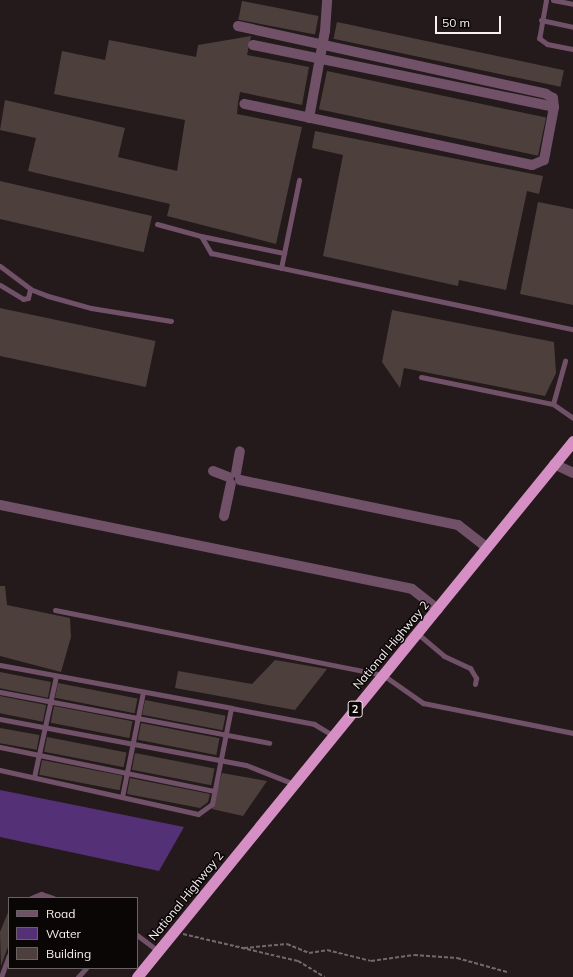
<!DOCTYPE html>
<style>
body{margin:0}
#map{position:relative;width:573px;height:977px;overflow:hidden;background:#24191b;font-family:Mulish,sans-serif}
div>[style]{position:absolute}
.water>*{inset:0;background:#543077}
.building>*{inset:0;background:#4d403c;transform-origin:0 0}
.path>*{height:1.5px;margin-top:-0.75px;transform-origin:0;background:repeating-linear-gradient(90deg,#726869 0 4px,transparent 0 6px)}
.service>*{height:5px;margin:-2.5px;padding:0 2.5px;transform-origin:2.5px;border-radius:2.5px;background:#705168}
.minor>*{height:10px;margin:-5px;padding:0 5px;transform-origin:5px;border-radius:5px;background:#705168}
.trunk>*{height:11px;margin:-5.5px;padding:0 5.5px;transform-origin:5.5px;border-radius:5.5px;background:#d68fc4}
span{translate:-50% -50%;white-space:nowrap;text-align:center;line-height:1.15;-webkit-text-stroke:3px #0a0606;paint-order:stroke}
.shield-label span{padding:1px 3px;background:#0a0606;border:1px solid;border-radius:3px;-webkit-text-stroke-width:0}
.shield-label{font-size:11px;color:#f8eff0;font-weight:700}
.street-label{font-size:12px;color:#f8eff0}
.legend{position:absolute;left:8px;top:897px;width:130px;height:72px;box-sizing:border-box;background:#0a0606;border:1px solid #696364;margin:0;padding:5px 7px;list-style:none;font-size:12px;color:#f8eff0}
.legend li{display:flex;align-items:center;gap:8px;height:20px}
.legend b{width:20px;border:1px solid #696364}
.scale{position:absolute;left:435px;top:16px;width:66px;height:18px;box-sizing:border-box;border:2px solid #f8eff0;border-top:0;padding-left:5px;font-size:12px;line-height:14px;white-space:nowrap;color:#f8eff0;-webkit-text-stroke:3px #0a0606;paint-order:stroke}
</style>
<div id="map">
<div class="water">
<div style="clip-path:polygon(0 790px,184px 827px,159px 871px,0 837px)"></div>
</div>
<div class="building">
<div style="left:242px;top:1px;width:78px;height:19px;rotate:11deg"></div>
<div style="left:337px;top:22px;width:232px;height:17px;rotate:12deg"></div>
<div style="clip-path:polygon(251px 36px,247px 55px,309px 67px,302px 105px,240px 92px,238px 103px,237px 114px,302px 127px,276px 244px,167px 216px,170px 204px,28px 171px,36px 138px,0 130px,5px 100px,125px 128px,118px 157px,177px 171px,185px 120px,54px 94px,62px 51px,105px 60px,109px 40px,196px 57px,198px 45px)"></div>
<div style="left:327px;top:71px;width:224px;height:39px;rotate:12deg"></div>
<div style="clip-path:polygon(315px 131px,543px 176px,539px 194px,527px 191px,506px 290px,459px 280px,458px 286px,323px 256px,343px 155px,312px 148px)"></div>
<div style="left:0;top:181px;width:156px;height:37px;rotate:13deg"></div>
<div style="clip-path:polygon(538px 202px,573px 209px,573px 305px,520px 294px)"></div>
<div style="left:0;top:308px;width:159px;height:47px;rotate:12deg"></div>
<div style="clip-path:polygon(392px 310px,554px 342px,556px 373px,545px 396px,404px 368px,400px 388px,382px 362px)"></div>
<div style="clip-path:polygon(0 586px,5px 586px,7px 605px,70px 618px,71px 637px,61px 672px,0 656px)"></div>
<div style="clip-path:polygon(275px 660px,327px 669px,295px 710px,175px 688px,178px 671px,252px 684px)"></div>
<div style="left:0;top:672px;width:52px;height:16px;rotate:11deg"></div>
<div style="left:58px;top:683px;width:81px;height:15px;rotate:11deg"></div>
<div style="left:0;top:696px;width:47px;height:17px;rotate:11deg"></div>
<div style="left:145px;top:700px;width:82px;height:15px;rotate:11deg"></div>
<div style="left:54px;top:706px;width:80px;height:17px;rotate:11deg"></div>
<div style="left:141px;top:723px;width:80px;height:17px;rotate:11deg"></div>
<div style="left:0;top:728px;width:40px;height:15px;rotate:10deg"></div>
<div style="left:47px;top:737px;width:81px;height:15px;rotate:11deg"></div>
<div style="left:135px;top:753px;width:81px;height:17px;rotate:11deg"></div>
<div style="left:42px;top:760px;width:82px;height:15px;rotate:11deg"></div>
<div style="clip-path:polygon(222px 773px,267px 781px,243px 816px,212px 809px)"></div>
<div style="clip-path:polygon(130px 778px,210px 794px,208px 802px,200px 808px,127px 794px)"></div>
<div style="clip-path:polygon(9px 910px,9px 944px,1px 966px,0 932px)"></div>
</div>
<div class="path">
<div style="left:183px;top:934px;width:118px;rotate:13.2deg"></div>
<div style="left:298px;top:961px;width:31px;rotate:31deg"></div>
<div style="left:244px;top:948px;width:43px;rotate:-5.3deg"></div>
<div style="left:287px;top:944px;width:24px;rotate:22deg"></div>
<div style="left:309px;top:953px;width:18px;rotate:-9deg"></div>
<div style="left:327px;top:950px;width:45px;rotate:14deg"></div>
<div style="left:371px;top:961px;width:43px;rotate:-7.9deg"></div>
<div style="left:414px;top:955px;width:43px;rotate:4deg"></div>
<div style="left:457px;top:958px;width:52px;rotate:15.6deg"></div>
</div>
<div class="service">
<div style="left:546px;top:0;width:39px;rotate:100deg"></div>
<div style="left:539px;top:38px;width:10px;rotate:37deg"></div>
<div style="left:547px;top:44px;width:26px;rotate:11deg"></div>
<div style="left:553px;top:0;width:20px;rotate:11deg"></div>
<div style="left:541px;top:20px;width:33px;rotate:12deg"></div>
<div style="left:157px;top:224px;width:46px;rotate:15.3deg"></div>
<div style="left:201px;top:236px;width:20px;rotate:60deg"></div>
<div style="left:211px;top:253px;width:370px;rotate:11.9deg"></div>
<div style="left:201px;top:236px;width:85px;rotate:11.6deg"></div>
<div style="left:0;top:266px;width:38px;rotate:37deg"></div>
<div style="left:30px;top:289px;width:19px;rotate:21deg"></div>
<div style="left:48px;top:296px;width:45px;rotate:15.6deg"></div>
<div style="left:91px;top:308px;width:81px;rotate:9.2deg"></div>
<div style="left:281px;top:268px;width:90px;rotate:-78.4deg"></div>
<div style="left:0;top:285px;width:27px;rotate:31deg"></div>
<div style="left:23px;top:299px;width:5px;rotate:-11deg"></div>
<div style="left:28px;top:298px;width:9px;rotate:-77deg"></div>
<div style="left:421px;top:377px;width:135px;rotate:11.6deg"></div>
<div style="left:553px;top:404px;width:24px;rotate:35deg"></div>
<div style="left:553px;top:404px;width:45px;rotate:-74.4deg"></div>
<div style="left:55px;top:610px;width:334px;rotate:11.2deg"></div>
<div style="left:383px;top:675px;width:49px;rotate:35deg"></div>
<div style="left:423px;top:703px;width:153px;rotate:11.3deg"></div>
<div style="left:418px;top:634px;width:34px;rotate:40deg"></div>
<div style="left:444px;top:656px;width:29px;rotate:25deg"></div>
<div style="left:470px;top:668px;width:12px;rotate:59deg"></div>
<div style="left:476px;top:678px;width:6px;rotate:99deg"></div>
<div style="left:0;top:665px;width:235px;rotate:10.5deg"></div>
<div style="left:231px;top:708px;width:98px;rotate:101.2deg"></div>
<div style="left:212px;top:804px;width:17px;rotate:144deg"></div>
<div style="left:198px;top:814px;width:203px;rotate:-167.5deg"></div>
<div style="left:0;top:692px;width:274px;rotate:10.7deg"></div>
<div style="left:231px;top:708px;width:85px;rotate:10.9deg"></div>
<div style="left:314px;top:724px;width:23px;rotate:31deg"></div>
<div style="left:0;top:719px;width:250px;rotate:10.6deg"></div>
<div style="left:246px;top:765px;width:52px;rotate:21.6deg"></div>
<div style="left:0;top:747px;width:218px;rotate:11.6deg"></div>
<div style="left:34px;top:777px;width:103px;rotate:-77.7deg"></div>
<div style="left:122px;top:797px;width:107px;rotate:-78.7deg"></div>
<div style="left:31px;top:898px;width:11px;rotate:-22deg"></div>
<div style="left:41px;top:894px;width:13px;rotate:18deg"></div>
<div style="left:137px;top:935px;width:26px;rotate:37deg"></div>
<div style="left:1px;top:977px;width:23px;rotate:-70deg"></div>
<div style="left:78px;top:977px;width:12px;rotate:-48deg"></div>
</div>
<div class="minor">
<div style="left:238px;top:26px;width:315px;rotate:12.4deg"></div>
<div style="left:546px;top:94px;width:8px;rotate:30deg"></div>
<div style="left:553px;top:98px;width:9px;rotate:84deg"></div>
<div style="left:554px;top:107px;width:54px;rotate:100.7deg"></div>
<div style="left:544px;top:160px;width:13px;rotate:157deg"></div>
<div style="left:532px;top:165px;width:294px;rotate:-168deg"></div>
<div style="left:253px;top:45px;width:307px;rotate:11.6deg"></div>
<div style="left:309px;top:118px;width:88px;rotate:-79.6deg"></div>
<div style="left:325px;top:31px;width:31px;rotate:-86deg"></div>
<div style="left:554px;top:464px;width:21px;rotate:25deg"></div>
<div style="left:213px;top:471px;width:17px;rotate:21deg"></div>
<div style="left:236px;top:473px;width:22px;rotate:-80deg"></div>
<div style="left:240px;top:480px;width:223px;rotate:11.7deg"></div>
<div style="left:458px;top:525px;width:37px;rotate:38deg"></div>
<div style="left:0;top:505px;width:420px;rotate:11.5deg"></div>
<div style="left:412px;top:589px;width:33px;rotate:38deg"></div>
<div style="left:224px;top:516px;width:33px;rotate:-78deg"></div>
</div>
<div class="trunk">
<div style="left:137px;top:977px;width:691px;rotate:-50.87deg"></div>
</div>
<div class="shield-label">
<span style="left:355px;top:709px">2</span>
</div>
<div class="street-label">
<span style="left:391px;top:645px;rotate:-50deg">National Highway 2</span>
<span style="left:186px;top:896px;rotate:-51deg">National Highway 2</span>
</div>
<ul class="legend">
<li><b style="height:5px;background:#705168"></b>Road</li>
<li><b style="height:11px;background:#543077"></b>Water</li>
<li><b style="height:11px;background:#4d403c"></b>Building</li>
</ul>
<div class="scale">50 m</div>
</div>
